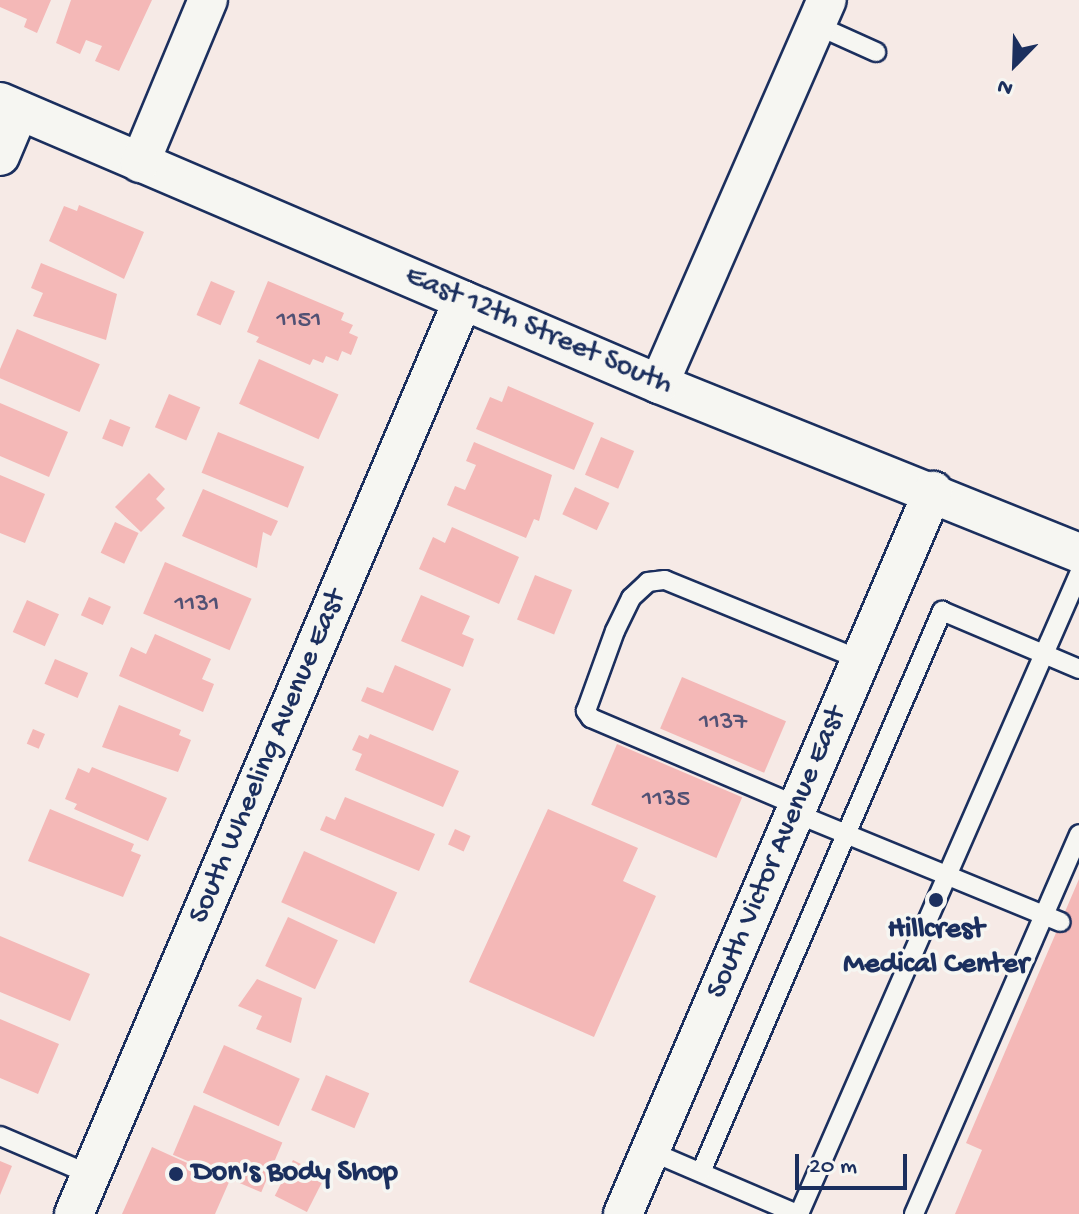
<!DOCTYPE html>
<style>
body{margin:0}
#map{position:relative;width:1079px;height:1214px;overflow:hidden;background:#f6eae6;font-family:"Gochi Hand",sans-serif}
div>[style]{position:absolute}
.building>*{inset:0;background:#f4b8b7;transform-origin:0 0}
.roads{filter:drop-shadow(2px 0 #1b2f5e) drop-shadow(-2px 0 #1b2f5e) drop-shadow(0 2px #1b2f5e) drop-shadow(0 -2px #1b2f5e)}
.lane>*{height:18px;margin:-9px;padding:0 9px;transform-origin:9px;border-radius:9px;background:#f6f6f2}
.street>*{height:38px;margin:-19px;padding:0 19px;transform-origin:19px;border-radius:19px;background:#f6f6f2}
.dots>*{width:22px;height:22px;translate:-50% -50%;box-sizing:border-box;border:4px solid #f6f6f2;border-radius:50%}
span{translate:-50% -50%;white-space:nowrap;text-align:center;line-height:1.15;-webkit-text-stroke:7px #f6f6f2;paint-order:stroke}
.number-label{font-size:26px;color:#515174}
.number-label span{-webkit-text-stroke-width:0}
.street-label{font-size:30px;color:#1b2f5e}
.poi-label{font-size:30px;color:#1b2f5e;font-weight:700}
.left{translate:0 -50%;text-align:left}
.north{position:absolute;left:975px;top:24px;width:80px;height:80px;-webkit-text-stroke:6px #f6f6f2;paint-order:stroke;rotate:203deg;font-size:22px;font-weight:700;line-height:32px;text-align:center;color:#1b2f5e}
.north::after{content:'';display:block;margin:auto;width:28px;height:36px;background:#1b2f5e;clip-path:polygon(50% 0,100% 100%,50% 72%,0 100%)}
.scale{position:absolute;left:795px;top:1154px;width:112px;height:36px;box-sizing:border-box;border:4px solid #1b2f5e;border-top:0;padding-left:10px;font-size:24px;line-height:28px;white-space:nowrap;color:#1b2f5e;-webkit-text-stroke:6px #f6f6f2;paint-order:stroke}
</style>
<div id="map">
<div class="building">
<div style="clip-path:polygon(0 0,51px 0,37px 33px,24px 27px,27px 19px,0 7px)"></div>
<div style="clip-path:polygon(71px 0,152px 0,119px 71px,95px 61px,102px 46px,86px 40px,80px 54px,56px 43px)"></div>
<div style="clip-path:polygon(79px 205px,144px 232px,124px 279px,49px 241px,64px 206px,77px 211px)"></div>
<div style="clip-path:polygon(41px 263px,117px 294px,106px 340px,33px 316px,43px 293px,31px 288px)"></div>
<div style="left:211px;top:281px;width:26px;height:37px;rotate:23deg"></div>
<div style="clip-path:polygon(268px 281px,344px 313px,341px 320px,353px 325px,349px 333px,358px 337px,351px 355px,342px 351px,338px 361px,326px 356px,323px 363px,313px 359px,310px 365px,256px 342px,259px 337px,247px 332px)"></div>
<div style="left:17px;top:329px;width:90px;height:52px;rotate:23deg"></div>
<div style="left:259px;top:359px;width:87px;height:49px;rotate:24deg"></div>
<div style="clip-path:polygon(508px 386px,594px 423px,574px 470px,476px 429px,490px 397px,502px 402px)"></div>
<div style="left:169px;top:394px;width:34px;height:36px;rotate:23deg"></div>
<div style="clip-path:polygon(0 403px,68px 432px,49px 477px,0 456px)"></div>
<div style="left:110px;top:419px;width:22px;height:21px;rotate:22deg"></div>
<div style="left:218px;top:432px;width:93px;height:44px;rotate:22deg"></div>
<div style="left:601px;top:437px;width:36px;height:41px;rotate:23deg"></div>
<div style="clip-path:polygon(474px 442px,552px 475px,539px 521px,534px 519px,526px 538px,447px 505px,455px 486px,465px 490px,476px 465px,466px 461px)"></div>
<div style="clip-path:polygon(149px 473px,165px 489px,156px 499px,165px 508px,141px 532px,115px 507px)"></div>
<div style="clip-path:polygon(0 475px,45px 494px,25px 543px,0 533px)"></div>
<div style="left:575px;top:487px;width:38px;height:30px;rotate:25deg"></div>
<div style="clip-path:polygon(203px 489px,278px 521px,271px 536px,263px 532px,257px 568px,182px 536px)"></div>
<div style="left:115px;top:522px;width:26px;height:34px;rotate:25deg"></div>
<div style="clip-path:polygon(452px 527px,519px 557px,499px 604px,419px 569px,433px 537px,445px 543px)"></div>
<div style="left:165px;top:562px;width:94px;height:56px;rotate:23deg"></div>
<div style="left:535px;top:575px;width:40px;height:48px;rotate:22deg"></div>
<div style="clip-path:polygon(421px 595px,470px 616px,462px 634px,474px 639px,463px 667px,401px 641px)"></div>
<div style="left:89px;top:597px;width:24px;height:20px;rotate:24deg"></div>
<div style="left:27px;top:600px;width:35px;height:35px;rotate:24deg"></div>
<div style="clip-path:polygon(155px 634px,211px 659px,202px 679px,214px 684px,203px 712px,119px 676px,131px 647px,146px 654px)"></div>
<div style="left:55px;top:659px;width:36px;height:27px;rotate:23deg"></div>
<div style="clip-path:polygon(395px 665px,451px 689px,433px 731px,361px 701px,367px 687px,383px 693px)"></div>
<div style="left:682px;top:677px;width:113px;height:56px;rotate:23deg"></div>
<div style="clip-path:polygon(119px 705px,181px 730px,179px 735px,191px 740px,178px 772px,102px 747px)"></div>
<div style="left:33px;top:729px;width:13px;height:16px;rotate:23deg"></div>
<div style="clip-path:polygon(370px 734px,459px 771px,443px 807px,355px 770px,362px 754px,352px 750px,359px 735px,368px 739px)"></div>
<div style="left:617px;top:744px;width:136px;height:66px;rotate:23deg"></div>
<div style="clip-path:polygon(92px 767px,167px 798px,148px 841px,74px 809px,77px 804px,65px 799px,78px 768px,89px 773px)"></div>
<div style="clip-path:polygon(345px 797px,435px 834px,419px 871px,320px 830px,326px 816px,335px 820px)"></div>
<div style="clip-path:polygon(50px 809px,134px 844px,131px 851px,141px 855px,123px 897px,28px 861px)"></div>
<div style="clip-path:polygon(548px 809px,638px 848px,623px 881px,656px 896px,594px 1037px,469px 982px)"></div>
<div style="left:455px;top:829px;width:17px;height:17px;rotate:24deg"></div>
<div style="left:304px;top:851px;width:102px;height:56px;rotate:24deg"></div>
<div style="clip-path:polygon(1079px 879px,1079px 1214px,955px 1214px,982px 1150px,966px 1143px)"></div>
<div style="left:288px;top:917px;width:55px;height:54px;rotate:25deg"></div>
<div style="clip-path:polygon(0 936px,90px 974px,70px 1021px,0 992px)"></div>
<div style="clip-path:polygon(257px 979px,302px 998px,291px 1043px,256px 1029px,262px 1016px,238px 1006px)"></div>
<div style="clip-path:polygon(0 1019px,59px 1044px,38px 1094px,0 1078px)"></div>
<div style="left:224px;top:1045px;width:83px;height:52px;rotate:24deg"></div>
<div style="left:326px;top:1075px;width:47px;height:38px;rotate:23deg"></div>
<div style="left:194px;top:1105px;width:96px;height:54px;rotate:23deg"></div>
<div style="clip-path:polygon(152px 1147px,229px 1182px,215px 1214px,122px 1214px)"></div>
<div style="left:293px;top:1160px;width:36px;height:40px;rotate:27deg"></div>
<div style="clip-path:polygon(0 1161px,12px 1166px,0 1195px)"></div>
</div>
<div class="roads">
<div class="lane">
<div style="left:816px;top:25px;width:66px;rotate:24.2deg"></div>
<div style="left:798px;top:806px;width:225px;rotate:-157deg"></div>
<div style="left:591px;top:718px;width:9px;rotate:-126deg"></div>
<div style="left:586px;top:711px;width:85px;rotate:-70.1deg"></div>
<div style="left:615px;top:631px;width:37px;rotate:-64deg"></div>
<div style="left:631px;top:598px;width:23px;rotate:-43deg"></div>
<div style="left:648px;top:582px;width:17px;rotate:-7deg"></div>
<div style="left:665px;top:580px;width:212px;rotate:22.2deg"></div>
<div style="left:795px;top:813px;width:287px;rotate:22.3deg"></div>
<div style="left:0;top:1136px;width:99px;rotate:23.2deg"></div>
<div style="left:650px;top:1151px;width:160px;rotate:23.2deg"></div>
<div style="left:701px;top:1172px;width:611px;rotate:-66.75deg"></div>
<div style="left:942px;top:611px;width:149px;rotate:22.9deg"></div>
<div style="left:799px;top:1214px;width:699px;rotate:-66.37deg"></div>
<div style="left:914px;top:1214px;width:414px;rotate:-66.5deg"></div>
</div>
<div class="street">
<div style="left:0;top:102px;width:717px;rotate:23.17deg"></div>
<div style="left:659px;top:384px;width:453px;rotate:21.9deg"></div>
<div style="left:0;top:156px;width:49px;rotate:-67.1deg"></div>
<div style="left:140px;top:163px;width:177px;rotate:-67.4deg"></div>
<div style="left:659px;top:384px;width:419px;rotate:-66.4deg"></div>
<div style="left:74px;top:1214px;width:993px;rotate:-66.95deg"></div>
<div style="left:623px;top:1214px;width:787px;rotate:-66.79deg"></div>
</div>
</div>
<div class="dots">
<div style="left:936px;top:900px;background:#1b2f5e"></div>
<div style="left:176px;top:1174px;background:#1b2f5e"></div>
</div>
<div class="number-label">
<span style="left:299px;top:322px">1151</span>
<span style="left:197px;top:606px">1131</span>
<span style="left:723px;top:724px">1137</span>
<span style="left:666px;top:801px">1135</span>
</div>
<div class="street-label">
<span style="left:538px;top:332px;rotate:23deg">East 12th Street South</span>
<span style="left:269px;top:757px;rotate:-67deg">South Wheeling Avenue East</span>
<span style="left:778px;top:853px;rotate:-67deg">South Victor Avenue East</span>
</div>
<div class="poi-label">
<span style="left:936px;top:948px">Hillcrest<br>Medical Center</span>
<span class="left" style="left:192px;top:1174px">Don's Body Shop</span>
</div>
<div class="north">N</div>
<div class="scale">20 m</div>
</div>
